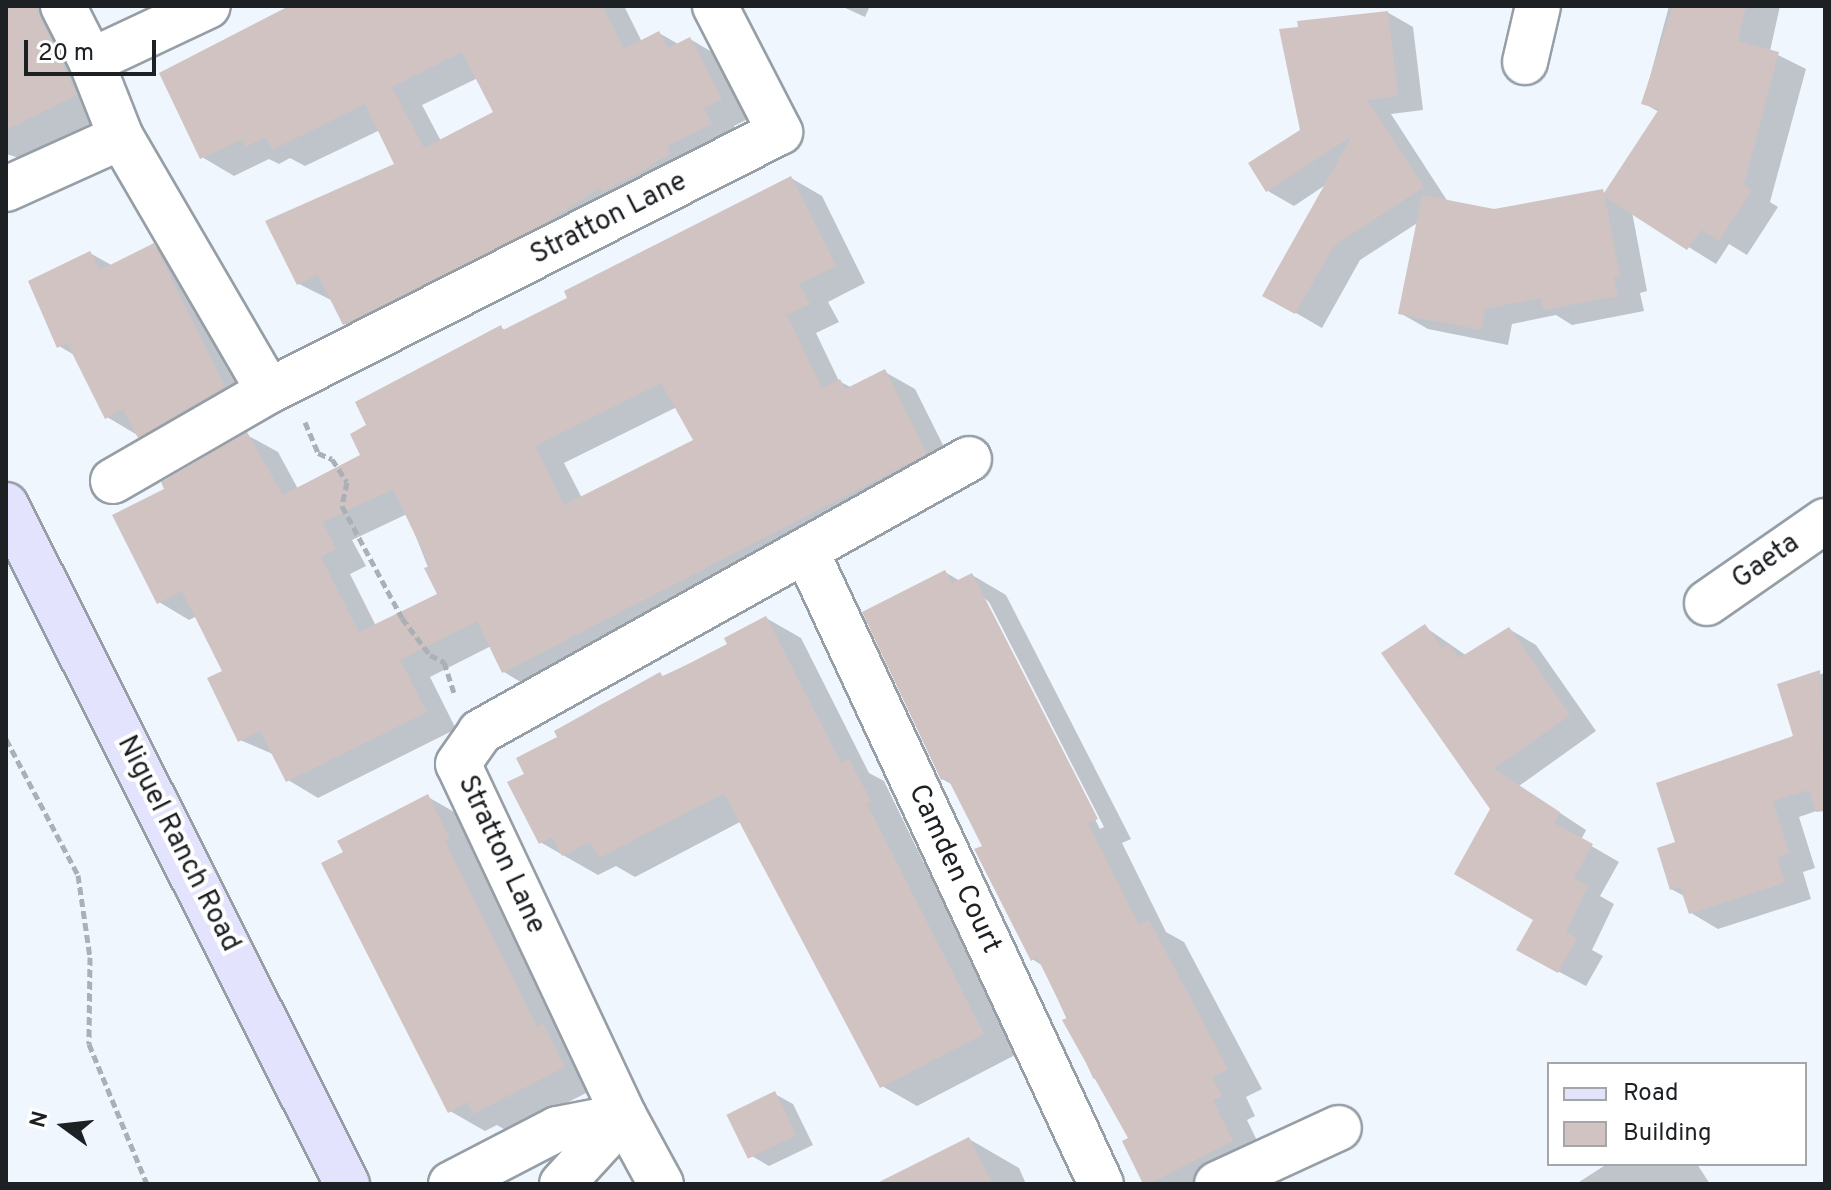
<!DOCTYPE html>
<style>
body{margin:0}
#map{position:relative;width:1831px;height:1190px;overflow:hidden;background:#eff6fd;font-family:Overpass,sans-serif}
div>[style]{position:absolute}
.shadow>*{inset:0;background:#0003}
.building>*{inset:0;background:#d1c3c2;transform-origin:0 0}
.path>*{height:5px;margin-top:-2.5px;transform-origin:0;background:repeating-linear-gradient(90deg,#abb0b6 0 8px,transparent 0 12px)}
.roads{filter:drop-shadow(2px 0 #969ea6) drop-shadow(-2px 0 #969ea6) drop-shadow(0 2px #969ea6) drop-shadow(0 -2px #969ea6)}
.street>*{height:44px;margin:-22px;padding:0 22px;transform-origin:22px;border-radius:22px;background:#fff}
.secondary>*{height:44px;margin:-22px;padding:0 22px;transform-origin:22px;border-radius:22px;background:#e3e3fe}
span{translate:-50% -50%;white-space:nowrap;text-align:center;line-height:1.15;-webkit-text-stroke:8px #fff;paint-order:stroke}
.street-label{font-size:28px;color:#1e2124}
.frame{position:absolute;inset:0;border:8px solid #1e2124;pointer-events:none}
.legend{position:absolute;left:1547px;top:1062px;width:260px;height:104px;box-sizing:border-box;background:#fff;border:2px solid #a5a6a7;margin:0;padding:10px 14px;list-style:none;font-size:24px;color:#1e2124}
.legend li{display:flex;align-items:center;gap:16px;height:40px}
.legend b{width:40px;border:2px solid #a5a6a7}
.north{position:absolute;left:24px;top:1086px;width:80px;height:80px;-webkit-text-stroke:6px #fff;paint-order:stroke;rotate:285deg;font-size:22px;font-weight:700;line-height:32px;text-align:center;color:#1e2124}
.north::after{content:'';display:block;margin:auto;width:28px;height:36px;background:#1e2124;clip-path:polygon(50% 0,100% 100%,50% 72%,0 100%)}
.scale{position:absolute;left:24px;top:40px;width:132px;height:36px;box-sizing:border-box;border:4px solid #1e2124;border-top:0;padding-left:10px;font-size:24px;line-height:28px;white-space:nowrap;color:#1e2124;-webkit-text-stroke:6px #fff;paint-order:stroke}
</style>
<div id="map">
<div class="shadow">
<div style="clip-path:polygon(6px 6px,52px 6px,111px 115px,23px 159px,6px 154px)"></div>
<div style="clip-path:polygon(evenodd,293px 6px,624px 6px,642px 42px,659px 33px,680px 45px,690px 39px,722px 58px,752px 117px,734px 126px,742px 142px,376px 342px,345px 324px,333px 301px,299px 284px,268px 222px,396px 165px,380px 130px,305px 166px,290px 158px,279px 164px,269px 159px,234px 176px,202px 157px,293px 6px,478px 78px,496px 113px,441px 141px,422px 105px,478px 78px)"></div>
<div style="clip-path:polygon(841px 6px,870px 6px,865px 17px)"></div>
<div style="clip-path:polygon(1669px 6px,1780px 6px,1770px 51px,1806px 69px,1770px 202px,1778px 207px,1747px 255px,1729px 244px,1716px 264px,1632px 212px,1647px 291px,1640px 293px,1644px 311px,1572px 325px,1556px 315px,1512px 324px,1508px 345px,1428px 329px,1400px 313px,1419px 222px,1360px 260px,1322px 328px,1265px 295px,1327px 184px,1294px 206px,1268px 191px,1302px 131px,1387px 12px,1413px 27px,1423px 110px,1391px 114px,1448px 202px,1494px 211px,1607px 193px,1659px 112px,1643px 103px)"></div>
<div style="clip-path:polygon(evenodd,791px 178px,822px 196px,865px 283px,828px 302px,839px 322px,816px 333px,839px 381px,852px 388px,885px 372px,915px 389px,956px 471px,534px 690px,504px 672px,491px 646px,430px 677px,456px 729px,318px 798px,288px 780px,275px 755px,240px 740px,225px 671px,197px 616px,189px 620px,159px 602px,167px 490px,247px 435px,278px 452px,298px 489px,363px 456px,369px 426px,501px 328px,506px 330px,570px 298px,791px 178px,677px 407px,696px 441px,582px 498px,564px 463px,677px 407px,791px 178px,407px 514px,439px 595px,376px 626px,350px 574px,366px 566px,352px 540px,407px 514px)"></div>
<div style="clip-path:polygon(154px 246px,181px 261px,251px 403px,166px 452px,107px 417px,76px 356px,59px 346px,90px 253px,113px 266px)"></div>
<div style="clip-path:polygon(evenodd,945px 572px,960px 581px,972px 575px,1006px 595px,1131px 839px,1122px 843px,1166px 932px,1184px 942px,1262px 1089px,1246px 1097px,1255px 1116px,1247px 1120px,1267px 1161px,1222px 1184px,1146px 1184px,1131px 1139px,1103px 1084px,1093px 1078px,1043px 966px,1032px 959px,985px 847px,953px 785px,942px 779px,945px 572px,981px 595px,989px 602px,1104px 827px,1100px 829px,981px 595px)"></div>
<div style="clip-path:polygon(766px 618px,801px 638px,869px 773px,884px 781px,1017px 1054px,917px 1106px,882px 1086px,740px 822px,635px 877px,616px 866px,598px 875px,540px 842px,527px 774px,559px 738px,556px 732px,602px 704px,730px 645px)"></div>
<div style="clip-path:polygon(1425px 627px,1467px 656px,1509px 629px,1536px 645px,1596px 731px,1519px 786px,1586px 830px,1581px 840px,1619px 862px,1600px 896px,1614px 904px,1592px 950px,1603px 956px,1586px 986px,1546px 965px,1536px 919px)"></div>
<div style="clip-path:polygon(1825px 673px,1825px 808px,1799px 817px,1815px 868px,1803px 872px,1811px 899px,1718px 929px,1691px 913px,1686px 897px,1671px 889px,1677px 843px,1796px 737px,1780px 685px)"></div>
<div style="clip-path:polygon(428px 797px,463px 817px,484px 858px,478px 861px,568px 1041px,598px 1087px,509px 1132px,497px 1125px,485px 1131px,450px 1111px,346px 853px)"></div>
<div style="clip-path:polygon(775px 1094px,793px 1104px,813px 1145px,769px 1166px,750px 1155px)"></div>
<div style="clip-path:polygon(969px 1139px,1019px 1168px,1026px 1184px,880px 1184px)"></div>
<div style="clip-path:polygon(1607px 1164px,1697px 1164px,1710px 1184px,1576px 1184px)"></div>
</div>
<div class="building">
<div style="clip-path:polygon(6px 6px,35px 6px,77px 95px,6px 130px)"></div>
<div style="clip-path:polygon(evenodd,289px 6px,602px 6px,624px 49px,659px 31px,668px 48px,690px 37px,722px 99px,704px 108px,712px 124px,667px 146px,671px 153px,633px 176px,602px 192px,600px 188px,542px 225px,343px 325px,318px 275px,297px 285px,265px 221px,394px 164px,365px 104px,272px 150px,266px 137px,245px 147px,242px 139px,200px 159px,159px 73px,289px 6px,462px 52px,493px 112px,424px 148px,392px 87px,462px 52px)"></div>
<div style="clip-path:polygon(1673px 6px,1746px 6px,1738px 41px,1779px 52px,1744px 184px,1752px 190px,1719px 241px,1701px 230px,1687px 250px,1605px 197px,1620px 276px,1614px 277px,1618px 296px,1543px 310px,1541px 298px,1485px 309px,1481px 330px,1398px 314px,1422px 195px,1494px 209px,1603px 189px,1604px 193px,1659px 109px,1641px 104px)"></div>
<div style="clip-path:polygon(1388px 11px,1398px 96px,1367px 100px,1424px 187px,1334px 246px,1295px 314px,1262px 296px,1352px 136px,1266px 192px,1248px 163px,1300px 130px,1279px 29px,1298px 27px,1297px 21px)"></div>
<div style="clip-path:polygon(evenodd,791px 176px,836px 266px,799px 284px,810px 304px,787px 315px,822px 388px,840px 379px,845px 389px,885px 369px,927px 454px,502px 673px,477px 621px,400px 660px,427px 712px,286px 782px,260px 731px,238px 742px,207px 678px,222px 671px,182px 591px,157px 604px,112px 515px,164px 489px,161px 482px,247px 432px,283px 495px,360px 455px,350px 434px,366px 425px,355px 402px,501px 325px,503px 330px,567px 298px,564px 291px,791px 176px,661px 383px,693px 440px,564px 505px,535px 446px,661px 383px,791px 176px,393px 489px,430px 566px,424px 568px,437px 594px,359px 632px,321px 557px,336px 549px,323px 522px,393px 489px)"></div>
<div style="clip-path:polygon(154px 243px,225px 387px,138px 438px,123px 409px,105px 419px,67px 343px,57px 348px,28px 281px,90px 251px,100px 270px)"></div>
<div style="clip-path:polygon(945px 570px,952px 583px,972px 573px,1098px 819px,1088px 823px,1139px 925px,1149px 920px,1228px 1069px,1212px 1077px,1222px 1096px,1213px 1100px,1233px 1141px,1149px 1184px,1143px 1184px,1122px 1141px,1128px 1138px,1062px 1020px,1067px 1018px,1037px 957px,1031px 961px,974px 849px,982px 846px,947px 777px,941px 780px,862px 612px)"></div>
<div style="clip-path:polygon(766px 616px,841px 763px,849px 759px,871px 801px,867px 804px,984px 1034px,880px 1088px,724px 793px,599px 858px,590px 842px,562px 856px,552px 837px,539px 844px,507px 782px,524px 774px,516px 758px,557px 737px,554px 731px,660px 672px,663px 677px,727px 644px,724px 638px)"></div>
<div style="clip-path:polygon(1425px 624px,1442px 648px,1449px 643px,1459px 658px,1509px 627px,1570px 715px,1494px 769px,1560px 812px,1554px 823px,1593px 844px,1574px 878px,1588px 886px,1566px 932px,1577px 938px,1558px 973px,1516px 950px,1533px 920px,1454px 874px,1490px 809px,1381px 653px)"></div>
<div style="clip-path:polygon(1820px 670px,1825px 811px,1816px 812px,1809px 790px,1773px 801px,1789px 853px,1777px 857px,1785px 883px,1689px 914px,1680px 887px,1670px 890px,1657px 848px,1675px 842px,1656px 783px,1793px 736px,1777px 684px)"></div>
<div style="clip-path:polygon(428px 794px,450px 839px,445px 841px,537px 1027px,543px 1024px,565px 1067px,473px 1114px,468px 1102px,448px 1113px,321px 863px,343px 852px,337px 841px)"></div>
<div style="left:775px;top:1091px;width:49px;height:54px;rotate:64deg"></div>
<div style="clip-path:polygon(969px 1137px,993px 1184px,875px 1184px)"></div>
</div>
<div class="path">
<div style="left:305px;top:422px;width:34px;rotate:67deg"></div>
<div style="left:318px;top:453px;width:15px;rotate:23deg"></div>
<div style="left:332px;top:459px;width:27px;rotate:57deg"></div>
<div style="left:347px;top:482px;width:25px;rotate:102deg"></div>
<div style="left:342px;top:506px;width:127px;rotate:61.8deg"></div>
<div style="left:402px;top:618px;width:46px;rotate:52.9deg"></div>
<div style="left:430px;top:655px;width:16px;rotate:27deg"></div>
<div style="left:444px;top:662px;width:35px;rotate:72deg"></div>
<div style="left:6px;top:739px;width:154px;rotate:62.1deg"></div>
<div style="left:78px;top:875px;width:83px;rotate:81.7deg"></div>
<div style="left:90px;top:957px;width:87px;rotate:90.7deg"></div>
<div style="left:89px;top:1044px;width:152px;rotate:67.5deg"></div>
</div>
<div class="roads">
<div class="street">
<div style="left:63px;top:6px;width:62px;rotate:63deg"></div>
<div style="left:91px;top:61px;width:82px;rotate:68.5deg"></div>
<div style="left:121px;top:137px;width:294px;rotate:59.8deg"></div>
<div style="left:91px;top:61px;width:129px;rotate:-25.2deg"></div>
<div style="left:1525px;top:62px;width:57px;rotate:-76.9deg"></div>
<div style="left:6px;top:189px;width:126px;rotate:-24.3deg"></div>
<div style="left:113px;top:481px;width:180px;rotate:-30deg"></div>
<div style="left:269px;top:391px;width:573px;rotate:-26.88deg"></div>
<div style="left:780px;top:132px;width:142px;rotate:-117.3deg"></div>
<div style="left:807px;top:553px;width:696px;rotate:65.02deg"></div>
<div style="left:1707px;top:603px;width:144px;rotate:-34.8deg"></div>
<div style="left:451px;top:1184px;width:119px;rotate:-27.4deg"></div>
<div style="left:557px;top:1129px;width:68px;rotate:-11deg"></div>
<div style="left:562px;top:1184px;width:92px;rotate:-47.6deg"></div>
<div style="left:661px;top:1184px;width:77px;rotate:-118.6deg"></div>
<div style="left:624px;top:1116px;width:389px;rotate:-115.2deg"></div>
<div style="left:458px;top:764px;width:39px;rotate:-55deg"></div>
<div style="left:480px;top:732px;width:560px;rotate:-29.17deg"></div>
<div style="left:1217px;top:1184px;width:134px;rotate:-24.7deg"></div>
</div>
<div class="secondary">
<div style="left:6px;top:505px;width:760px;rotate:63.33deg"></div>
</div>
</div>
<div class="street-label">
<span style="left:609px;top:219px;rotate:-27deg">Stratton Lane</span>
<span style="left:1766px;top:562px;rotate:-35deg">Gaeta</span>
<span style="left:178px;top:844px;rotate:63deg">Niguel Ranch Road</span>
<span style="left:501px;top:855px;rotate:65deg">Stratton Lane</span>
<span style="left:954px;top:869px;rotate:65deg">Camden Court</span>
</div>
<div class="frame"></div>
<ul class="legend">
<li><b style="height:10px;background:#e3e3fe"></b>Road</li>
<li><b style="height:22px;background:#d1c3c2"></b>Building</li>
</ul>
<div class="north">N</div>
<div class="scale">20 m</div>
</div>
